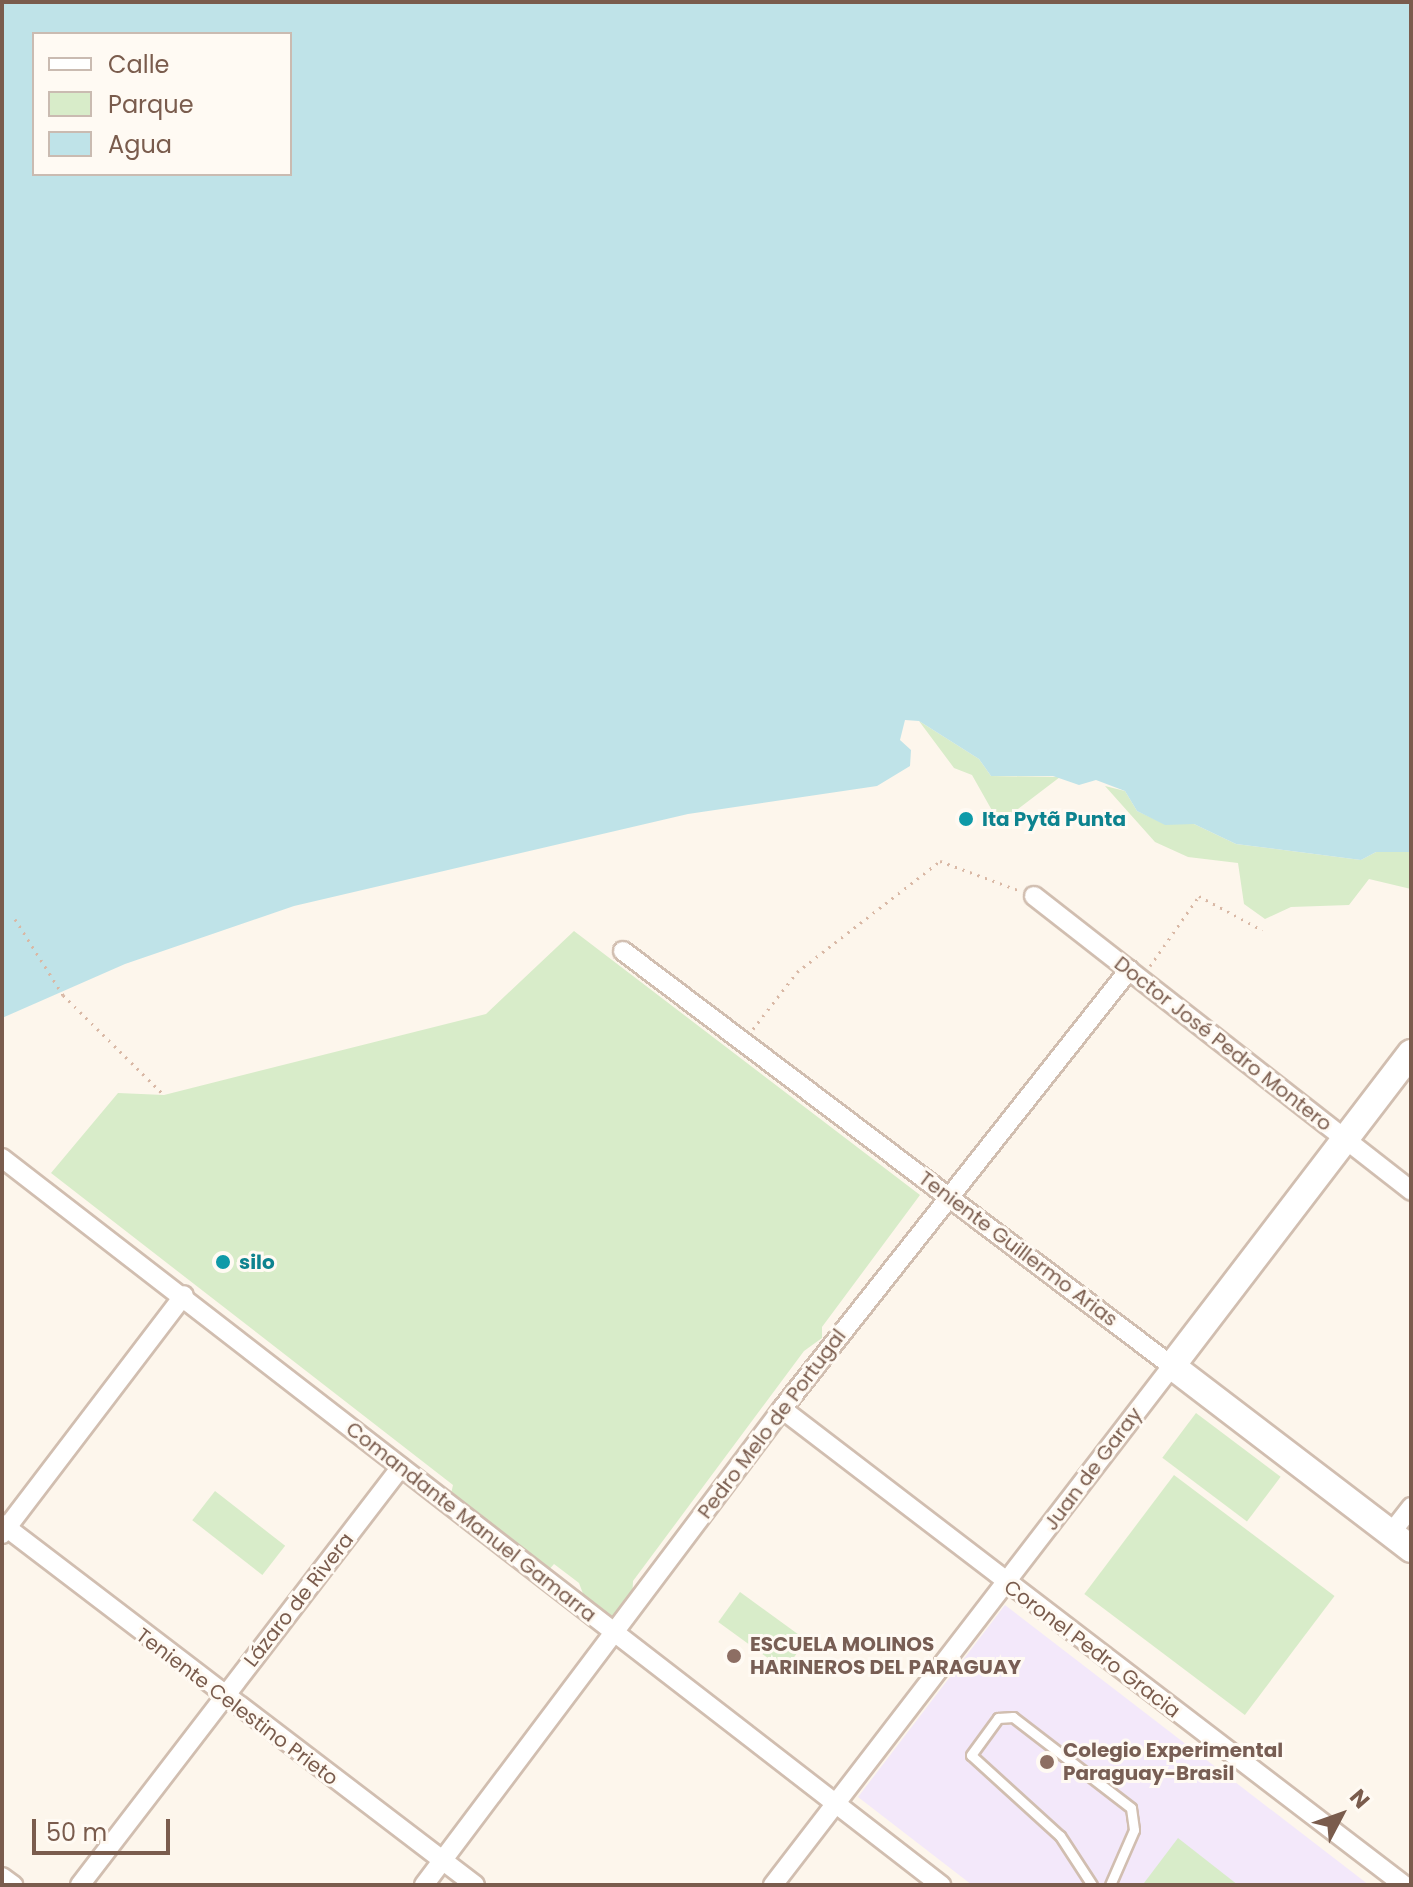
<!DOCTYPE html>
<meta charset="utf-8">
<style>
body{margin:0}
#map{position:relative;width:1413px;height:1887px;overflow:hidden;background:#fdf6ec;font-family:Poppins,sans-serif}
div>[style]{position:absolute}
.education>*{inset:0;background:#f3e8fa}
.green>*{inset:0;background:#d8ecc9;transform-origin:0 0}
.water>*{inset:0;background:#bfe3e8}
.path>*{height:3px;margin-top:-1.5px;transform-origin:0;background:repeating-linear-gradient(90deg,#d9b8a5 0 2px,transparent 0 8px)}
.roads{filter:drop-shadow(2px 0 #d1beb0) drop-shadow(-2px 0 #d1beb0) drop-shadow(0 2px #d1beb0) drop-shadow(0 -2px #d1beb0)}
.lane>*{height:9px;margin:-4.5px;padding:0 4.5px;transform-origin:4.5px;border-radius:4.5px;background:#fff}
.street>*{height:18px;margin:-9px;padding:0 9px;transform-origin:9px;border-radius:9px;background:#fff}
.secondary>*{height:26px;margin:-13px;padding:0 13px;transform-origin:13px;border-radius:13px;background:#fff}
.dots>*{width:22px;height:22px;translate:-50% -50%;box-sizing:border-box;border:4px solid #fffaf3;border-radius:50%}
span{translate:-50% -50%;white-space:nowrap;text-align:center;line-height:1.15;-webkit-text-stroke:6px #fffaf3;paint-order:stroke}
.culture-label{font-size:20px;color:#0d838f;font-weight:700}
.left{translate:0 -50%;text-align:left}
.street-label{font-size:20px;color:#7a5c4d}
.education-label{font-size:20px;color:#785e54;font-weight:700}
.frame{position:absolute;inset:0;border:4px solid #7a5c4d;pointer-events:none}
.legend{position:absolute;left:32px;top:32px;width:260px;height:144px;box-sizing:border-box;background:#fffaf3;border:2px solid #cabbb1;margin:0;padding:10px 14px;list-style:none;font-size:24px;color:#7a5c4d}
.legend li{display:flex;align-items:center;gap:16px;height:40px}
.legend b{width:40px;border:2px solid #cabbb1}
.north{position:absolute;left:1301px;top:1775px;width:80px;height:80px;-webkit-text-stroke:6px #fffaf3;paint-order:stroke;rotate:49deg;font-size:22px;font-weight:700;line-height:32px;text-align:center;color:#7a5c4d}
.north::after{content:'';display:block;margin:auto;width:28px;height:36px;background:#7a5c4d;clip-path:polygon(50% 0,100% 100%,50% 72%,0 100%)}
.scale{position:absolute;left:32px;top:1819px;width:138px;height:36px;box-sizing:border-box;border:4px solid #7a5c4d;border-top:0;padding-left:10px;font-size:24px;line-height:28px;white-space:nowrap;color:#7a5c4d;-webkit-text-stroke:6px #fffaf3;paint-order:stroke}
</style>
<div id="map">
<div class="education">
<div style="clip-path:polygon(1005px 1605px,1369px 1885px,972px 1885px,858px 1797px)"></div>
</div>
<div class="green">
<div style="clip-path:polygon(919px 721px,979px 759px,991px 776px,1060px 777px,1014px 812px,994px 814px,972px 775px,954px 768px)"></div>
<div style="clip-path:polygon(1105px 786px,1125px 791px,1137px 811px,1165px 824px,1194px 824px,1236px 844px,1361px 860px,1376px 852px,1411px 852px,1411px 889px,1369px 879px,1349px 905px,1291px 907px,1265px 919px,1244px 904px,1238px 863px,1188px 857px,1155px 842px)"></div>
<div style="clip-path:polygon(574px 931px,920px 1195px,822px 1327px,822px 1338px,804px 1351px,633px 1581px,632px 1602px,613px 1621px,588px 1607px,579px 1583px,554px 1564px,548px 1571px,450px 1498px,453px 1485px,51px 1173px,118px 1093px,164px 1095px,486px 1014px)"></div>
<div style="left:1196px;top:1413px;width:106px;height:56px;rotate:37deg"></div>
<div style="left:1174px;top:1475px;width:201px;height:149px;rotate:37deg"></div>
<div style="left:215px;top:1491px;width:89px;height:37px;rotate:38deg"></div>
<div style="left:740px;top:1592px;width:82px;height:37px;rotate:36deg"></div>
<div style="clip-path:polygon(1178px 1838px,1238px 1885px,1144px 1883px)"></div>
</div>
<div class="water">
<div style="clip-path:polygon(evenodd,2px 2px,1411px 2px,1411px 852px,1376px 852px,1361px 860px,1236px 844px,1194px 824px,1165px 825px,1137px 811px,1125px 791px,1096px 780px,1079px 785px,1053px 776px,991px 776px,979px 759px,919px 721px,905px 720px,900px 740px,911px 750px,910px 766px,877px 786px,688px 814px,294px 906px,125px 964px,2px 1018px,2px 2px,34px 34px,290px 34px,290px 174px,34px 174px,34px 34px)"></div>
</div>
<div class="path">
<div style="left:15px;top:919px;width:90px;rotate:57.7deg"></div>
<div style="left:63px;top:995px;width:142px;rotate:44.7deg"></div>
<div style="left:1150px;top:966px;width:85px;rotate:-55deg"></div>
<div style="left:1199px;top:896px;width:72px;rotate:28.4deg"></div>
<div style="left:753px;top:1029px;width:72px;rotate:-52.3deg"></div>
<div style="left:797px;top:972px;width:181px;rotate:-37.8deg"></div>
<div style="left:940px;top:861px;width:83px;rotate:20.4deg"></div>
</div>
<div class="roads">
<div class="lane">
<div style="left:1092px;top:1885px;width:59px;rotate:-123.1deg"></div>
<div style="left:1060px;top:1836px;width:120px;rotate:-137.7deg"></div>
<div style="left:971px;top:1755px;width:46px;rotate:-53.9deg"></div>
<div style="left:998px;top:1718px;width:15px;rotate:-4deg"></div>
<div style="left:1013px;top:1717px;width:149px;rotate:37.6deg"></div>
<div style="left:1131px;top:1808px;width:22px;rotate:82deg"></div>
<div style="left:1134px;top:1830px;width:60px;rotate:113.6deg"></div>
</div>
<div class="street">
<div style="left:1034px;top:896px;width:479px;rotate:38deg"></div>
<div style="left:623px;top:951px;width:688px;rotate:37.09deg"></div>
<div style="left:1172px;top:1366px;width:655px;rotate:127.55deg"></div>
<div style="left:2px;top:1158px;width:1188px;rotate:37.75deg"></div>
<div style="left:782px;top:1409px;width:783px;rotate:37.43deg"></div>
<div style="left:2px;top:1524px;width:595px;rotate:37.35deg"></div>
<div style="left:1391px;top:1533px;width:33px;rotate:-52deg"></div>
<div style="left:2px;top:1534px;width:300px;rotate:-52.7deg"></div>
<div style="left:2px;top:1877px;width:14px;rotate:36deg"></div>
<div style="left:80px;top:1885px;width:527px;rotate:-52.48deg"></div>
<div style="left:424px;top:1885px;width:596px;rotate:-53.05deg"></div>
<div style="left:782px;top:1409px;width:560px;rotate:-51.68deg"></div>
</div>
<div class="secondary">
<div style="left:1411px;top:1053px;width:394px;rotate:127.4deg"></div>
<div style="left:1172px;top:1366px;width:301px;rotate:37.4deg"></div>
</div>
</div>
<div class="dots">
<div style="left:966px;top:819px;background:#0f9aa8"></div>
<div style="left:223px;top:1262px;background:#0f9aa8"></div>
<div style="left:734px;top:1656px;background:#8d6e63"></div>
<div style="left:1047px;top:1762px;background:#8d6e63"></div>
</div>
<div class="culture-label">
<span class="left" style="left:982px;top:819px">Ita Pytã Punta</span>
<span class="left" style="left:239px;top:1262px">silo</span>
</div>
<div class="street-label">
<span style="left:1223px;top:1044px;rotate:38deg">Doctor José Pedro Montero</span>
<span style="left:1018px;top:1249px;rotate:37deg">Teniente Guillermo Arias</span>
<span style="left:772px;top:1424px;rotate:-53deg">Pedro Melo de Portugal</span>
<span style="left:1093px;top:1469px;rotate:-53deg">Juan de Garay</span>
<span style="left:471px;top:1522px;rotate:38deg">Comandante Manuel Gamarra</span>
<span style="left:299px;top:1600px;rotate:-52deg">Lázaro de Rivera</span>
<span style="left:1092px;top:1649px;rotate:37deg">Coronel Pedro Gracia</span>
<span style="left:237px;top:1707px;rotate:37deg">Teniente Celestino Prieto</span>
</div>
<div class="education-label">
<span class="left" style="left:750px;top:1656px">ESCUELA MOLINOS<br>HARINEROS DEL PARAGUAY</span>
<span class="left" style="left:1063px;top:1762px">Colegio Experimental<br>Paraguay-Brasil</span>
</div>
<div class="frame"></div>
<ul class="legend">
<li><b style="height:10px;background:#fff"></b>Calle</li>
<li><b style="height:22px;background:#d8ecc9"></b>Parque</li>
<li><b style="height:22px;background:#bfe3e8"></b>Agua</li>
</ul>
<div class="north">N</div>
<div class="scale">50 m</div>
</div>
